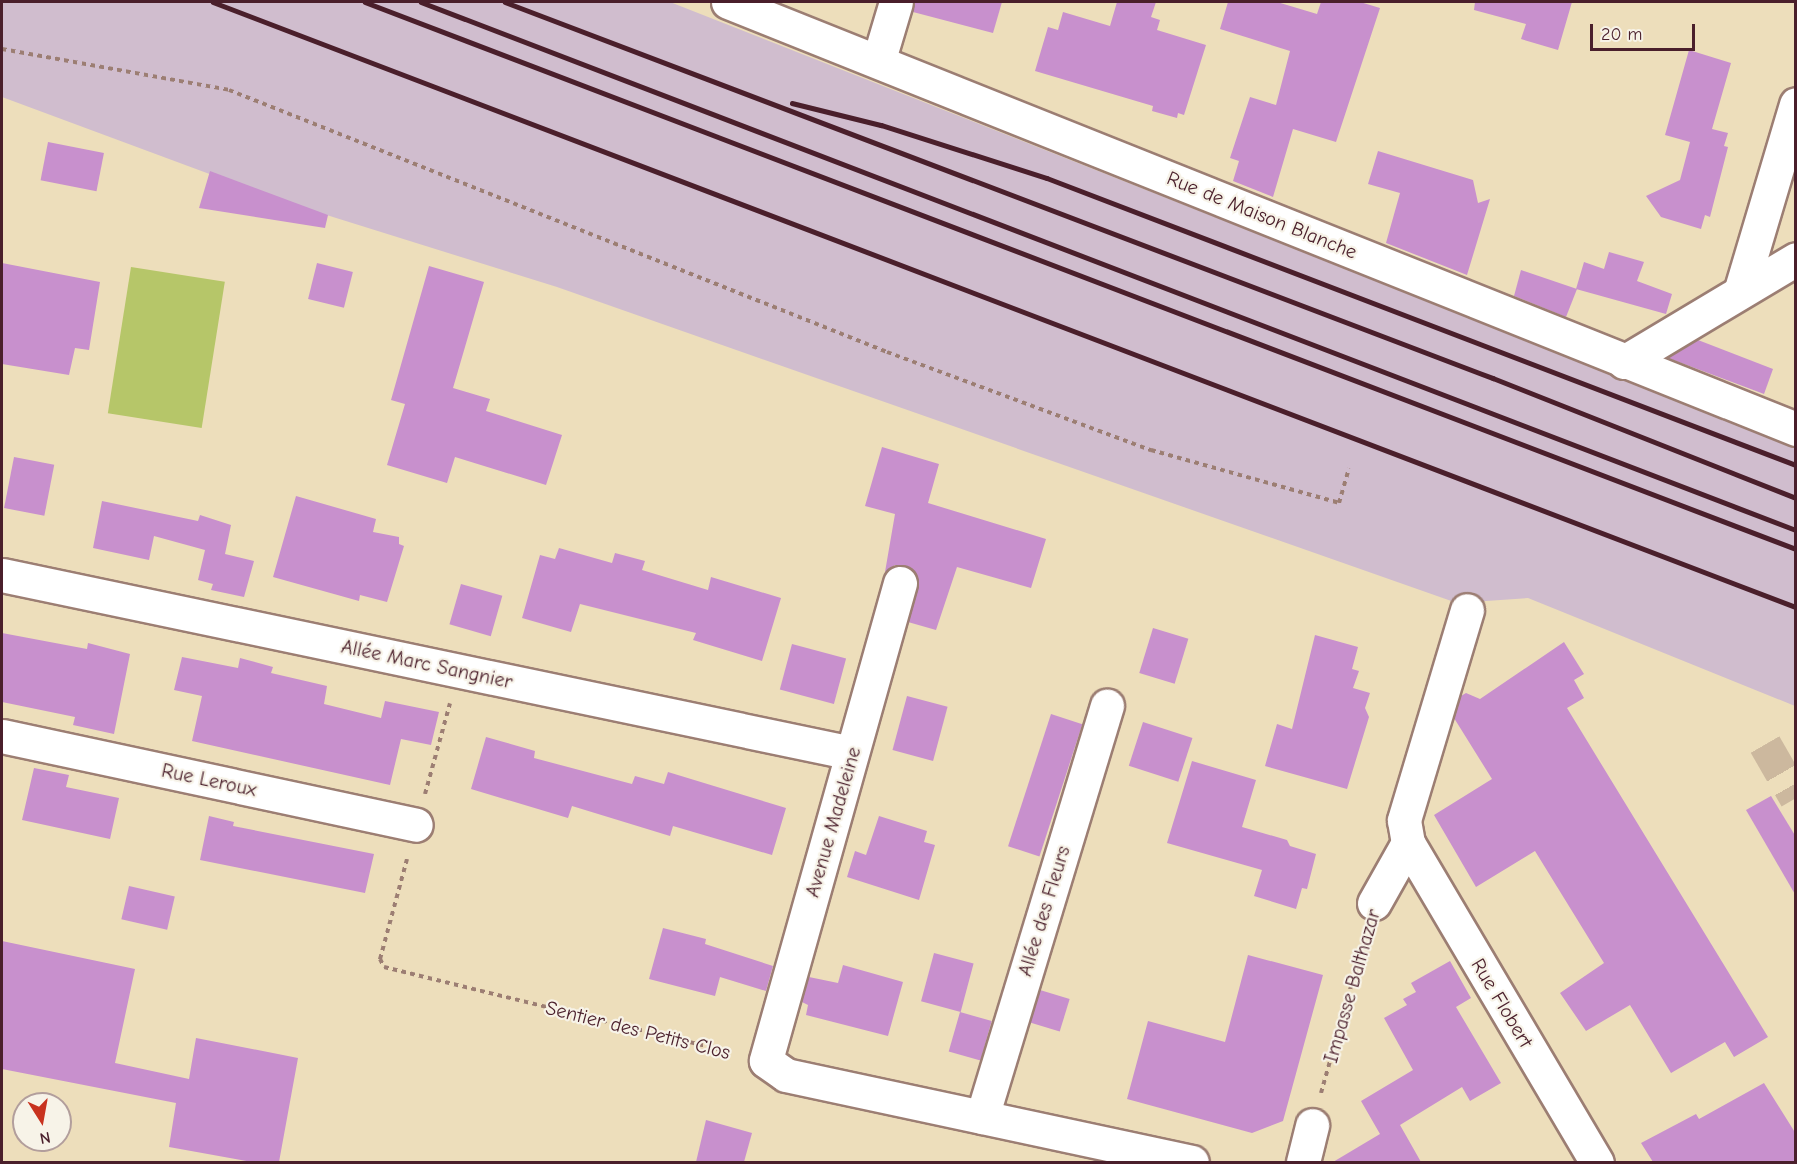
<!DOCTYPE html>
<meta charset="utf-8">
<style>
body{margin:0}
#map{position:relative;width:1797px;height:1164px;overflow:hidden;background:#eddebb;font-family:"Comic Neue",sans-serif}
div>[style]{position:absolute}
.industrial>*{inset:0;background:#d0bdce}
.green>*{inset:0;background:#b6c669;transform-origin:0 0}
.building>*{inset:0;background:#c890cd;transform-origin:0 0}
.minor-tunnel>*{height:33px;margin-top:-16.5px;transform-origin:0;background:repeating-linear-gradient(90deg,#ccb89e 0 33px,transparent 0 49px)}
.path>*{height:4px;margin-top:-2px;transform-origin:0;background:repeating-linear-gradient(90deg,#9c7e73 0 4.5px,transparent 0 9px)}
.roads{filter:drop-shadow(2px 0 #9c7e73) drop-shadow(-2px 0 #9c7e73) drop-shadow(0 2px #9c7e73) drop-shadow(0 -2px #9c7e73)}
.minor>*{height:33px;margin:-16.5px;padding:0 16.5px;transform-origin:16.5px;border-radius:16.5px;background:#fff}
.rail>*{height:4.5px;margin:-2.25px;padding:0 2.25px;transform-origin:2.25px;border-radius:2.25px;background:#4a1f2b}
span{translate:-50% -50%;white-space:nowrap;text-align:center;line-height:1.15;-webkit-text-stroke:4.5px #f7f3e8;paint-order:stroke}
.street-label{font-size:20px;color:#4a1f2b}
.frame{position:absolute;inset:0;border:3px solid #4a1f2b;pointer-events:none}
.north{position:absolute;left:12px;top:1092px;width:60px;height:60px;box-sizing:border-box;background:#f7f3e8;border:2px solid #b29e9c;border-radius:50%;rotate:169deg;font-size:16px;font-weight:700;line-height:24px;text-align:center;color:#4a1f2b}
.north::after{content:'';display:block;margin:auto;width:21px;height:27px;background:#c8321e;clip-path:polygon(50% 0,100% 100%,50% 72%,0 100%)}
.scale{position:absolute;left:1590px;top:24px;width:105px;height:27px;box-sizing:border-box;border:3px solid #4a1f2b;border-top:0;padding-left:8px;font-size:18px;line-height:21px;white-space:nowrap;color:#4a1f2b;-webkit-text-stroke:4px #f7f3e8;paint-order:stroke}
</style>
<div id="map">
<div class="industrial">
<div style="clip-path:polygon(2px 2px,670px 2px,1795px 446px,1795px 706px,1528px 598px,1457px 603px,557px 287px,285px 202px,2px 97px)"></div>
</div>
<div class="green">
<div style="left:131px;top:267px;width:95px;height:148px;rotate:9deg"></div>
</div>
<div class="building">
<div style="clip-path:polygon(914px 2px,1002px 2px,993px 33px,913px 12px)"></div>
<div style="clip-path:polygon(1117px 2px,1156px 2px,1151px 17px,1160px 20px,1157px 30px,1206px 45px,1184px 115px,1178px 113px,1177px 118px,1152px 111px,1153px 106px,1035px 71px,1048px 27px,1058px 30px,1063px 12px,1110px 26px)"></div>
<div style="clip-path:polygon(1228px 2px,1277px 2px,1317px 14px,1321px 2px,1360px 2px,1380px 8px,1336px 142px,1293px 129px,1273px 197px,1233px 181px,1239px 161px,1230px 158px,1250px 97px,1276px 105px,1290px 51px,1220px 29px)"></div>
<div style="clip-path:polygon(1475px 2px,1572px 2px,1558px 50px,1521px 39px,1526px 24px,1474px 10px)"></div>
<div style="clip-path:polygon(1689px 50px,1731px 63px,1712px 129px,1728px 133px,1724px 146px,1728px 147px,1710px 217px,1705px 215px,1701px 229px,1661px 217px,1646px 196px,1680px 180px,1690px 142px,1665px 135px)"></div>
<div style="left:48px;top:142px;width:57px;height:39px;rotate:11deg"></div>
<div style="clip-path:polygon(1378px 151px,1473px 180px,1478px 203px,1490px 199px,1467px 275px,1386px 243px,1400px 193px,1368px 184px)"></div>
<div style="clip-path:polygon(210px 171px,328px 215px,325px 228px,199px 208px)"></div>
<div style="clip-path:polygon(1609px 252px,1644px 262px,1637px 281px,1672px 294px,1666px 314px,1576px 289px,1584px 262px,1604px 269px)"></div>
<div style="clip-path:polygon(2px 263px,100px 282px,89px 350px,75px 348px,69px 375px,2px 364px)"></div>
<div style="left:317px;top:263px;width:37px;height:37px;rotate:14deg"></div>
<div style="clip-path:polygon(429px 266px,484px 282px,453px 388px,490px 399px,486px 411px,562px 435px,546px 485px,455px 457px,447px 483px,387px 465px,405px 404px,391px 400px)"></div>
<div style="clip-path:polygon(1521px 270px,1577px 289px,1566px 317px,1514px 296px)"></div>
<div style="clip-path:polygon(1698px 340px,1773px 369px,1764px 394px,1668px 358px)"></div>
<div style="clip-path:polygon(882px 447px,939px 464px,928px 503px,1046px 539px,1031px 588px,957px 567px,936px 630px,908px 622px,918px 578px,904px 565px,895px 565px,885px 572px,895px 514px,865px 506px)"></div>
<div style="left:14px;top:457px;width:41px;height:52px;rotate:11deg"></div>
<div style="clip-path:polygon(296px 496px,376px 519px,373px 532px,399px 537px,399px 544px,404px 546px,387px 602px,360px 595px,359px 601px,273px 577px)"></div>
<div style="clip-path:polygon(102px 501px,198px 521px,200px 515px,231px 525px,225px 554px,254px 561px,244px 597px,211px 590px,213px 584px,198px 580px,205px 550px,154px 536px,149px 560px,93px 548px)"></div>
<div style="clip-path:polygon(559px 548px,612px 563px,615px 553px,645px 561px,642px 570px,708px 590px,711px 577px,781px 598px,762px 661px,693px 640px,696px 633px,580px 604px,571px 632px,522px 618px,540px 555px,555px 559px)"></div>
<div style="left:461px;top:584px;width:43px;height:42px;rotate:16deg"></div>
<div style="left:1153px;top:628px;width:37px;height:47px;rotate:17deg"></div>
<div style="clip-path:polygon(2px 633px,87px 649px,88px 643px,130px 654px,114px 734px,73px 725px,75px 717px,2px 702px)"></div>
<div style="clip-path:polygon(1315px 635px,1358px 647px,1352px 669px,1359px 671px,1353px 688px,1370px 693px,1365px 708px,1369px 717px,1347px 789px,1265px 766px,1277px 724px,1292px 729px)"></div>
<div style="clip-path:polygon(1564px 642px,1584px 674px,1574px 680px,1584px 698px,1567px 708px,1768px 1037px,1734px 1057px,1725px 1042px,1671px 1073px,1630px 1005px,1586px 1031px,1560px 993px,1604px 963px,1535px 851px,1476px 887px,1434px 815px,1492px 779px,1454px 718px,1461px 696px,1466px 693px,1480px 699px)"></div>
<div style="left:792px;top:644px;width:56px;height:47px;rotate:15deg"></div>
<div style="clip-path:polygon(182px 657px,238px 668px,240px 658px,273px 667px,271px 673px,327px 686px,324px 704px,381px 718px,385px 701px,439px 712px,431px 745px,401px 739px,390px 785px,192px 741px,202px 696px,174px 690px)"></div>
<div style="left:907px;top:696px;width:42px;height:56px;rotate:15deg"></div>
<div style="left:1051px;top:714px;width:33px;height:139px;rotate:18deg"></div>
<div style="left:1143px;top:722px;width:52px;height:46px;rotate:18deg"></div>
<div style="clip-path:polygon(486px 737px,535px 751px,534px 758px,632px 784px,635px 776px,664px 784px,668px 772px,786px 808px,772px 855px,673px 826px,670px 836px,572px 806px,568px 818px,471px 789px)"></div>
<div style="clip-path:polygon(1192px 761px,1256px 780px,1242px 827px,1287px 840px,1290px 846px,1316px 854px,1307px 889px,1302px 888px,1296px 909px,1254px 896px,1262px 870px,1167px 843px)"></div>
<div style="clip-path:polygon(34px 768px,69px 775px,66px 787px,119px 798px,110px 839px,22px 820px)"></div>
<div style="clip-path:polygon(1771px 796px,1796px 837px,1796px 896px,1746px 810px)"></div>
<div style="clip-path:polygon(209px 816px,234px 822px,233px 826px,374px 854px,365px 893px,200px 860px)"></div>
<div style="clip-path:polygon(879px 816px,927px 831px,924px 842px,935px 845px,919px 900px,847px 877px,855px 851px,866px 855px)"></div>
<div style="left:129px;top:886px;width:47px;height:34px;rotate:13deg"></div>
<div style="clip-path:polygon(663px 928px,706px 939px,705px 944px,773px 966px,766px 991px,720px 977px,715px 996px,649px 979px)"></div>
<div style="clip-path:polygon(2px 941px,135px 969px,115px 1063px,189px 1079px,196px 1038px,298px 1058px,279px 1162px,252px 1162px,169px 1147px,176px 1103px,2px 1069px)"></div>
<div style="left:934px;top:953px;width:41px;height:50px;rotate:15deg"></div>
<div style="clip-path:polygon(1248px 955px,1323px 975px,1283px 1121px,1252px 1133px,1127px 1099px,1148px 1021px,1225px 1042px)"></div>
<div style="clip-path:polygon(1450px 961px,1471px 998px,1456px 1007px,1501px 1083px,1470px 1101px,1462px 1087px,1400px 1125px,1421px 1162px,1333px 1162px,1380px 1134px,1361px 1101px,1413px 1070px,1384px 1018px,1407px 1005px,1403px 999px,1416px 992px,1411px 983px)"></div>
<div style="clip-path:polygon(843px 965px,903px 982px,888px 1036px,806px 1015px,808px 1005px,802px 1002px,809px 977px,838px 983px)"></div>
<div style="left:1040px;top:990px;width:31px;height:34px;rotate:17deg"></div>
<div style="left:960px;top:1012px;width:33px;height:41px;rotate:16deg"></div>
<div style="clip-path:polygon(1764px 1083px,1796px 1134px,1796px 1162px,1653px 1162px,1641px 1143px,1696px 1114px,1699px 1119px)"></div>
<div style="clip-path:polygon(706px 1120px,752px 1133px,744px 1162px,696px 1162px)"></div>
</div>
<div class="minor-tunnel">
<div style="left:1765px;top:744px;width:62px;rotate:60.1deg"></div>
</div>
<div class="path">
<div style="left:2px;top:49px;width:231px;rotate:10.2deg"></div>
<div style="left:229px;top:90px;width:708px;rotate:21.71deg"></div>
<div style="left:887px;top:352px;width:282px;rotate:20.4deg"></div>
<div style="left:1151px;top:450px;width:195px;rotate:15.7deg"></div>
<div style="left:1339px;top:503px;width:36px;rotate:-74deg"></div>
<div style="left:425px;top:794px;width:94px;rotate:-74.6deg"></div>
<div style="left:407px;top:859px;width:104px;rotate:105.1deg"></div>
<div style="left:380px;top:959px;width:9px;rotate:63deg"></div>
<div style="left:384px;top:967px;width:359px;rotate:13.8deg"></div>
<div style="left:1321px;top:1093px;width:163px;rotate:-74.3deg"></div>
</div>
<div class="roads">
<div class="minor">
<div style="left:728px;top:2px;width:1150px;rotate:21.79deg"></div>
<div style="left:879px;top:59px;width:59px;rotate:-73.4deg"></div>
<div style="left:1741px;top:289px;width:193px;rotate:-73.4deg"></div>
<div style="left:1624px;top:362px;width:200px;rotate:-30.9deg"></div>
<div style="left:2px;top:575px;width:868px;rotate:11.83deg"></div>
<div style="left:900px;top:583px;width:496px;rotate:105.7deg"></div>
<div style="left:766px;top:1061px;width:24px;rotate:35deg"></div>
<div style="left:786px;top:1075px;width:415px;rotate:12.1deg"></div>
<div style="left:2px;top:736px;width:423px;rotate:12.1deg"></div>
<div style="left:1408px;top:843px;width:371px;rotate:59.4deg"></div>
<div style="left:1374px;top:903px;width:69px;rotate:-60.5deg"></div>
<div style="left:1408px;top:843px;width:23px;rotate:-100deg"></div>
<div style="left:1404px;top:820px;width:219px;rotate:-73.3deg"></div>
<div style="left:982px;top:1117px;width:430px;rotate:-73.1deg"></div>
<div style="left:1303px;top:1162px;width:38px;rotate:-76deg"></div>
</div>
</div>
<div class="rail">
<div style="left:213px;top:2px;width:1695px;rotate:20.92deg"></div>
<div style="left:365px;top:2px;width:1532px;rotate:20.92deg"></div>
<div style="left:421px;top:2px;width:1473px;rotate:21.01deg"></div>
<div style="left:505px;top:2px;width:1057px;rotate:20.84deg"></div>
<div style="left:1493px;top:378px;width:326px;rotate:21.6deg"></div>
<div style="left:792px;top:103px;width:92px;rotate:13.9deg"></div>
<div style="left:881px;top:125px;width:174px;rotate:17.7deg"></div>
<div style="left:1047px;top:178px;width:802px;rotate:20.97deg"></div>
</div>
<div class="street-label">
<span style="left:1262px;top:215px;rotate:22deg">Rue de Maison Blanche</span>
<span style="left:427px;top:664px;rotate:12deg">Allée Marc Sangnier</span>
<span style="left:209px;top:780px;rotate:12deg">Rue Leroux</span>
<span style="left:833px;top:822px;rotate:-74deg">Avenue Madeleine</span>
<span style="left:1044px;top:911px;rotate:-73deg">Allée des Fleurs</span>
<span style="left:1352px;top:986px;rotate:-74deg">Impasse Balthazar</span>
<span style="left:1502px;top:1003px;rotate:59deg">Rue Flobert</span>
<span style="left:638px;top:1030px;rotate:14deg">Sentier des Petits Clos</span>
</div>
<div class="frame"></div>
<div class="north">N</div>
<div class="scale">20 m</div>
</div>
